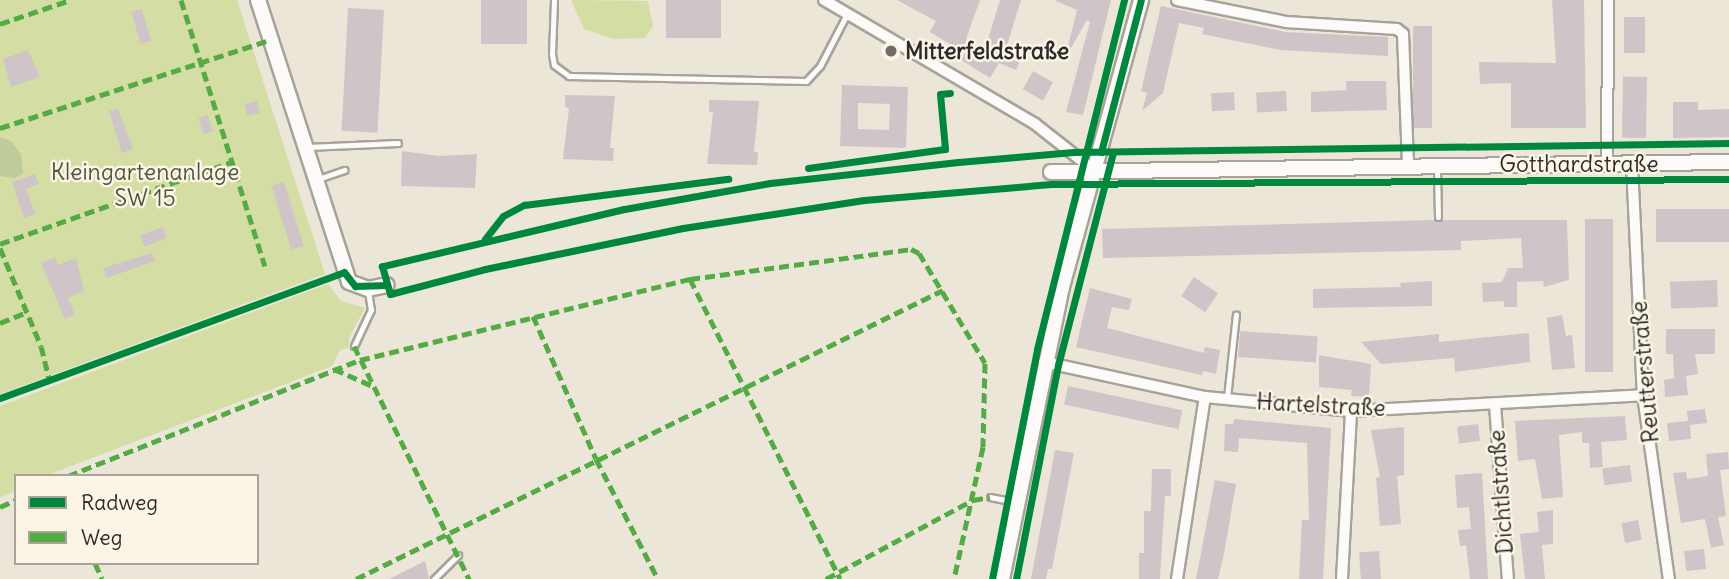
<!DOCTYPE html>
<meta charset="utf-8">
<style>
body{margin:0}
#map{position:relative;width:1729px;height:579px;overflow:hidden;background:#ebe6d7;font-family:Delius,sans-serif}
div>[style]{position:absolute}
.green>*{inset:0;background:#d4dda3}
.forest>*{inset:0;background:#bdcc9a}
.building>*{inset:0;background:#cfc5c8;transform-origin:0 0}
.roads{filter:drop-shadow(2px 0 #a6a39a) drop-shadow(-2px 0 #a6a39a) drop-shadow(0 2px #a6a39a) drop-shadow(0 -2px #a6a39a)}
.service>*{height:5px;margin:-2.5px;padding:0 2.5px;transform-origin:2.5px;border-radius:2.5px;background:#fcfbf9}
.minor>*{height:10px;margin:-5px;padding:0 5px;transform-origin:5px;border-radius:5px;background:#fcfbf9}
.tertiary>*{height:14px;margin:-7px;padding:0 7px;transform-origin:7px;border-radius:7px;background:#fcfbf9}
.quiet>*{height:5px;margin-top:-2.5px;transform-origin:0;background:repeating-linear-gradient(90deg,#54ab44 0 10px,transparent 0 15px)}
.cycleway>*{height:7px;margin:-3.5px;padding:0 3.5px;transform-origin:3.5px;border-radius:3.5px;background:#00873e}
.dots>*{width:19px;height:19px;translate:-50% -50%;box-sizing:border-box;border:4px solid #fcf5e5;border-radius:50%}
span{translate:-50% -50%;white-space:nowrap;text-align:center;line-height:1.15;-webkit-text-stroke:5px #fcf5e5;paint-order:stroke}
.poi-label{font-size:23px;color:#2b2b2b;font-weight:700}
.left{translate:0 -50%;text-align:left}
.street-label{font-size:23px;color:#2b2b2b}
.park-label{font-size:23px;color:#50563e}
.legend{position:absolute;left:14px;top:474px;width:245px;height:91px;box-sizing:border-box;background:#fcf5e5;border:2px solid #a8a49b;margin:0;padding:9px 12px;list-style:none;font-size:21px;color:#2b2b2b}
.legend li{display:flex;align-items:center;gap:14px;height:35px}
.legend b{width:35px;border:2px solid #a8a49b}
</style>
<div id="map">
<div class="green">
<div style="clip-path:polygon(0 0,237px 0,325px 274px,0 394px)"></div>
<div style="clip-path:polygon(571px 0,648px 1px,653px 26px,645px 38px,613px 39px,584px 29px)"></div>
<div style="clip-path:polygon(328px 284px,341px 301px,365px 308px,349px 338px,349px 348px,340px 350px,332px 366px,45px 476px,16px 476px,16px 490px,0 498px,0 406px)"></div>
</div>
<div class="forest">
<div style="clip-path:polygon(0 137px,11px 141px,21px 154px,23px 173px,15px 178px,0 176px)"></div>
</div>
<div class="building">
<div style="left:481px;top:0;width:46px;height:44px"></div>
<div style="left:666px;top:0;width:55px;height:38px"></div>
<div style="clip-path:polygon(897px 0,980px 0,966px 39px,985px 49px,1000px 0,1021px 0,1007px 45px,1024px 52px,1016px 70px,999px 63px,990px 78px,961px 60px,965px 53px,930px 32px,936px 21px)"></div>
<div style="clip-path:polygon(1054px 0,1111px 0,1083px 115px,1066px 112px,1090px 22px,1087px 20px,1071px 48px,1068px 46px,1077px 10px)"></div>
<div style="clip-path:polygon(1552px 0,1584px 0,1586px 128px,1511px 128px,1511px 83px,1480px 84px,1479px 62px,1556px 63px)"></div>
<div style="clip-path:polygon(1161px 6px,1285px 32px,1388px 37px,1388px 56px,1281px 50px,1202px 34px,1204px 28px,1179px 23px,1163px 93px,1142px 111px,1147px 93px,1141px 91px)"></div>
<div style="left:348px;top:8px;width:36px;height:123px;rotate:3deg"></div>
<div style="left:142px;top:9px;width:33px;height:11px;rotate:74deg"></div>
<div style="left:1624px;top:17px;width:21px;height:36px"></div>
<div style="left:1413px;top:26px;width:19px;height:102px"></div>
<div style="clip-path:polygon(28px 50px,40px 77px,11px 87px,3px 59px)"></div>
<div style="left:1033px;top:71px;width:23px;height:21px;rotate:29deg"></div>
<div style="left:1647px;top:77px;width:61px;height:24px;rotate:91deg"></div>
<div style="clip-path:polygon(1346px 81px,1386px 81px,1387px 110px,1311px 112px,1311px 92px,1346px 90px)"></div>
<div style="clip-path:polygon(evenodd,842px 85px,908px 87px,906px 148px,840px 146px,842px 85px,858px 103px,890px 104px,889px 130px,858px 129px,858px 103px)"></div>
<div style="left:1286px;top:91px;width:20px;height:30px;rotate:87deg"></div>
<div style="left:1234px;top:92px;width:18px;height:23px;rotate:87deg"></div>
<div style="clip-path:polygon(565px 95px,615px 96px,610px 148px,614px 148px,613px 161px,563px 159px,569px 108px,565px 107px)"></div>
<div style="clip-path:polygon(709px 100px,759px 101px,754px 152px,758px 152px,757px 165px,707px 164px,713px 112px,709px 112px)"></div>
<div style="left:257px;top:101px;width:12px;height:13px;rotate:76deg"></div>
<div style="clip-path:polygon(1673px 102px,1698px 102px,1698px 110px,1729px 109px,1729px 137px,1673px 138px)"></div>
<div style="clip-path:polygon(118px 109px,133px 149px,122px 153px,109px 111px)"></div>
<div style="left:208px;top:115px;width:17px;height:10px;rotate:73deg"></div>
<div style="clip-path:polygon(402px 151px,439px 156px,477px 154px,475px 188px,401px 186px)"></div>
<div style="clip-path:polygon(35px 174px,39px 184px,26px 189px,35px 214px,24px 218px,12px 182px)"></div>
<div style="left:284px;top:182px;width:67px;height:13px;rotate:73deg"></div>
<div style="left:1729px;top:209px;width:33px;height:73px;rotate:90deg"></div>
<div style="left:1585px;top:219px;width:28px;height:153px"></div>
<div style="clip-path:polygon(1433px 220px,1567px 220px,1569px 280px,1544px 287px,1543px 281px,1517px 282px,1517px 307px,1504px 307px,1504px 301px,1483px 302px,1482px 283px,1502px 282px,1508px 268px,1523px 268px,1521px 238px,1461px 241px,1461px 250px,1103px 258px,1102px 229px)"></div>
<div style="left:163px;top:227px;width:12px;height:24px;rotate:70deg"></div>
<div style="clip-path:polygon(152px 253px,155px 261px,107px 278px,103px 268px)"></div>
<div style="clip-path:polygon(55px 257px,58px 265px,76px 258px,84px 291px,68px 298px,75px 315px,65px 319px,41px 263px)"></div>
<div style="left:1194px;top:277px;width:29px;height:23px;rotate:34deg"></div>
<div style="left:1717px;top:280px;width:27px;height:47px;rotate:88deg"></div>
<div style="clip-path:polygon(1432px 281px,1432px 306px,1313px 308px,1313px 289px,1401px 287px,1400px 283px)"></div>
<div style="clip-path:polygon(1090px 288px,1132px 299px,1129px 310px,1112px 307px,1107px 328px,1204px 353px,1205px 347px,1220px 350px,1216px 374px,1203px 371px,1202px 375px,1076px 347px)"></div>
<div style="clip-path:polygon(1562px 315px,1566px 336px,1572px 335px,1575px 368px,1552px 370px,1547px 318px)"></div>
<div style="clip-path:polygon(1666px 329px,1715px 329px,1715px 354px,1695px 354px,1698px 374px,1686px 376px,1688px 395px,1665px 397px,1664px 380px,1674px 378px,1673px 354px,1666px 354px)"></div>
<div style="left:1240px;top:331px;width:78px;height:26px;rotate:4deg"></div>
<div style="clip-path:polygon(1529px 333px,1530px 362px,1455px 372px,1454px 358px,1381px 364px,1361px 342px,1439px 334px,1439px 342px)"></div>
<div style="clip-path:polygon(1319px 355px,1371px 364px,1369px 397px,1351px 396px,1352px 390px,1319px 387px)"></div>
<div style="left:1068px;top:386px;width:117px;height:19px;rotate:12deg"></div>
<div style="clip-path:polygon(1705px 409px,1707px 423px,1690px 425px,1691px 439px,1669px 441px,1667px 423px,1688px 421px,1687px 411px)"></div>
<div style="clip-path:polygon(1625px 416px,1627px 440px,1601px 442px,1603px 467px,1590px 468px,1589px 443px,1582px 443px,1582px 432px,1559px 435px,1563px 497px,1542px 499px,1535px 459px,1518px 461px,1515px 421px)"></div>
<div style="clip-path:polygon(1234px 419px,1331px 428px,1323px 579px,1299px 579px,1302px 520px,1309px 520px,1307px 443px,1239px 438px,1238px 452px,1224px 451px,1225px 424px,1233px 424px)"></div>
<div style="left:1478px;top:424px;width:17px;height:21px;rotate:83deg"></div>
<div style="clip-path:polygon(1404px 427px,1404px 475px,1397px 476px,1401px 524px,1380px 526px,1376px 478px,1380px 477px,1371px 430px)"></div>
<div style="clip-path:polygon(1055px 450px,1074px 453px,1069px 479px,1052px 569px,1048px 569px,1046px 579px,1031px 579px)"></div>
<div style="clip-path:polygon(1728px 452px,1729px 469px,1720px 470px,1726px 516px,1718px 517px,1724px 545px,1711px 548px,1705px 519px,1681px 523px,1673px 473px,1686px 472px,1687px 479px,1708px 476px,1706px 454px)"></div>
<div style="left:1630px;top:465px;width:17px;height:28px;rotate:83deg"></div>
<div style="clip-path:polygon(1152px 469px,1171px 469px,1171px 496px,1165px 496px,1160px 579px,1139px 579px,1139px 553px,1144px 553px,1144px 511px,1151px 511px)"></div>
<div style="clip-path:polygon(1482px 473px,1488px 579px,1470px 579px,1466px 545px,1460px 546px,1458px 530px,1471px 529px,1469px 507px,1457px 508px,1455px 475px)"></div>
<div style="clip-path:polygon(1215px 480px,1236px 484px,1224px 554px,1218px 579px,1196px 579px)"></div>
<div style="clip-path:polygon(1553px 510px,1553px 544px,1542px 545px,1545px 579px,1525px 579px,1520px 534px,1539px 532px,1537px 512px)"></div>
<div style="left:1638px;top:520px;width:20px;height:17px;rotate:79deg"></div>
<div style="left:1704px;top:549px;width:20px;height:20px;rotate:84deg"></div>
<div style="left:1379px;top:551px;width:28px;height:20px;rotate:86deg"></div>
<div style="clip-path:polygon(425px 561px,429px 579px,389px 579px)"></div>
</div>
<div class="roads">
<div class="service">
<div style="left:554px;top:0;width:54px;rotate:92.1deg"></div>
<div style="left:552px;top:54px;width:11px;rotate:80deg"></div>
<div style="left:554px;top:65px;width:19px;rotate:36deg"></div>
<div style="left:569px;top:76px;width:237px;rotate:1.2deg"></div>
<div style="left:806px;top:81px;width:21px;rotate:-47deg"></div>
<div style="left:820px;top:66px;width:59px;rotate:-62.6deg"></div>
<div style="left:307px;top:147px;width:91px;rotate:-2.5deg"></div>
<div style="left:1437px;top:168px;width:49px;rotate:88.8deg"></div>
<div style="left:318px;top:179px;width:28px;rotate:-19deg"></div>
<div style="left:354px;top:346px;width:40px;rotate:-65deg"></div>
<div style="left:371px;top:310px;width:19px;rotate:-99deg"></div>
<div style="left:1227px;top:398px;width:84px;rotate:-83.9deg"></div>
<div style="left:990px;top:497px;width:26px;rotate:11deg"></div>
<div style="left:434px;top:579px;width:34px;rotate:-45deg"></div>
</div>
<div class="minor">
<div style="left:824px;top:0;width:245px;rotate:30.4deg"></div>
<div style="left:1035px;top:124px;width:76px;rotate:38.1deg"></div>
<div style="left:1177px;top:0;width:111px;rotate:11.4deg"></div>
<div style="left:1286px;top:22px;width:111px;rotate:3.6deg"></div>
<div style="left:1397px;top:29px;width:8px;rotate:40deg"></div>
<div style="left:1403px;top:34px;width:132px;rotate:87.8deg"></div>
<div style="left:1607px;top:162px;width:162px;rotate:-89.6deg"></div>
<div style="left:1632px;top:164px;width:231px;rotate:87.3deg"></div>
<div style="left:1643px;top:395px;width:186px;rotate:82deg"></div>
<div style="left:1044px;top:362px;width:165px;rotate:12.3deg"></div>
<div style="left:1205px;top:397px;width:147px;rotate:5.5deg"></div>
<div style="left:1351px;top:411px;width:292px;rotate:-3.1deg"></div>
<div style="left:1495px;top:404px;width:175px;rotate:85.8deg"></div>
<div style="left:1177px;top:579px;width:184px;rotate:-81.3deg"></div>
<div style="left:1342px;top:579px;width:168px;rotate:-86.9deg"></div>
</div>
<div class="tertiary">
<div style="left:258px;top:0;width:296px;rotate:72.1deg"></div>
<div style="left:349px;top:282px;width:20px;rotate:20deg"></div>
<div style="left:368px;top:289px;width:19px;rotate:-12deg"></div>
<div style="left:1051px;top:172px;width:678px;rotate:-0.85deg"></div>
<div style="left:1002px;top:579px;width:298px;rotate:-78.4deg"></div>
<div style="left:1062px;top:287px;width:298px;rotate:-74.6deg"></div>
</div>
</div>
<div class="quiet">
<div style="left:181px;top:0;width:279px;rotate:72.5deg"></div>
<div style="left:0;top:24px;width:74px;rotate:-18.9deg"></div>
<div style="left:0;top:128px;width:284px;rotate:-18.1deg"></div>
<div style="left:0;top:244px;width:245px;rotate:-19.5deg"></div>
<div style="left:0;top:248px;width:106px;rotate:67.3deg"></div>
<div style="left:41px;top:346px;width:32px;rotate:76deg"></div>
<div style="left:690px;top:279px;width:335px;rotate:63.4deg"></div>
<div style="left:533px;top:316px;width:156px;rotate:66.2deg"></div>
<div style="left:596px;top:459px;width:135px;rotate:62.7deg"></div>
<div style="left:0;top:323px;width:27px;rotate:-22deg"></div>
<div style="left:354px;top:346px;width:260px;rotate:63.7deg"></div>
<div style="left:334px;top:369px;width:45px;rotate:23.7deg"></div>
<div style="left:68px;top:476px;width:314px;rotate:-21.7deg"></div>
<div style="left:360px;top:360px;width:340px;rotate:-13.8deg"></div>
<div style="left:690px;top:279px;width:223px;rotate:-7.7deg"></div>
<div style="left:911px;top:249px;width:9px;rotate:27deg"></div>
<div style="left:919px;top:253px;width:128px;rotate:59deg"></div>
<div style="left:985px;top:363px;width:84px;rotate:91.4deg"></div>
<div style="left:983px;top:447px;width:135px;rotate:102.4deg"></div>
<div style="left:0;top:507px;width:17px;rotate:-24deg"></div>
<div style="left:95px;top:563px;width:17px;rotate:66deg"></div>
<div style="left:356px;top:579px;width:654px;rotate:-26.21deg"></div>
<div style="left:826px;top:579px;width:167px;rotate:-28.3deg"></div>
<div style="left:973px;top:500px;width:17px;rotate:-10deg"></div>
</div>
<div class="cycleway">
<div style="left:1729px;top:143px;width:656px;rotate:179.21deg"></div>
<div style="left:1073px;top:152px;width:115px;rotate:175deg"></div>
<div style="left:958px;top:162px;width:189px;rotate:173.6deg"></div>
<div style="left:770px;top:183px;width:148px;rotate:169.9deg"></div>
<div style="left:624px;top:209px;width:249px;rotate:166.7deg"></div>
<div style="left:382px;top:266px;width:29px;rotate:74deg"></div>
<div style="left:390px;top:294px;width:98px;rotate:-14.7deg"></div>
<div style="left:485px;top:269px;width:202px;rotate:-11.7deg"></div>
<div style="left:683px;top:228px;width:183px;rotate:-8.8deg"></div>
<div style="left:864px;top:200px;width:188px;rotate:-4.9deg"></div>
<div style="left:1051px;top:184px;width:678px;rotate:-0.42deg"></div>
<div style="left:1101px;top:152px;width:157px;rotate:-75.3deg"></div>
<div style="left:808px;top:168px;width:138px;rotate:-7.9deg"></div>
<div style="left:945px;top:149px;width:55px;rotate:-95.2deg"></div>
<div style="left:940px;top:94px;width:10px;rotate:-6deg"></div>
<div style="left:485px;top:239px;width:29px;rotate:-52deg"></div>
<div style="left:503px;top:216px;width:24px;rotate:-28deg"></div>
<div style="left:524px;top:205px;width:206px;rotate:-7.3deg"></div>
<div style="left:0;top:398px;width:366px;rotate:-20.1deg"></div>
<div style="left:344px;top:272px;width:18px;rotate:52deg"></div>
<div style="left:355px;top:286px;width:32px;rotate:-2deg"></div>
<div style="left:992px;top:579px;width:234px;rotate:-78.9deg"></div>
<div style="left:1037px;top:349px;width:360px;rotate:-76deg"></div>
<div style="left:1016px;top:579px;width:218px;rotate:-78.9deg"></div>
<div style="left:1058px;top:365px;width:220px;rotate:-75.5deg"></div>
</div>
<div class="dots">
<div style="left:891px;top:51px;background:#6e6c67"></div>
</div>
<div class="poi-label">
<span class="left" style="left:905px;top:51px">Mitterfeldstraße</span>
</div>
<div class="street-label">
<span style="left:1579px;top:164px">Gotthardstraße</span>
<span style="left:1645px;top:372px;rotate:-95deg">Reutterstraße</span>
<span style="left:1321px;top:405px;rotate:3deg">Hartelstraße</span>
<span style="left:1501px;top:492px;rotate:-94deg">Dichtlstraße</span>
</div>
<div class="park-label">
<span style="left:145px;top:185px">Kleingartenanlage<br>SW 15</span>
</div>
<ul class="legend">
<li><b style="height:9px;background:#00873e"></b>Radweg</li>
<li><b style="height:9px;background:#54ab44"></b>Weg</li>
</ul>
</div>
